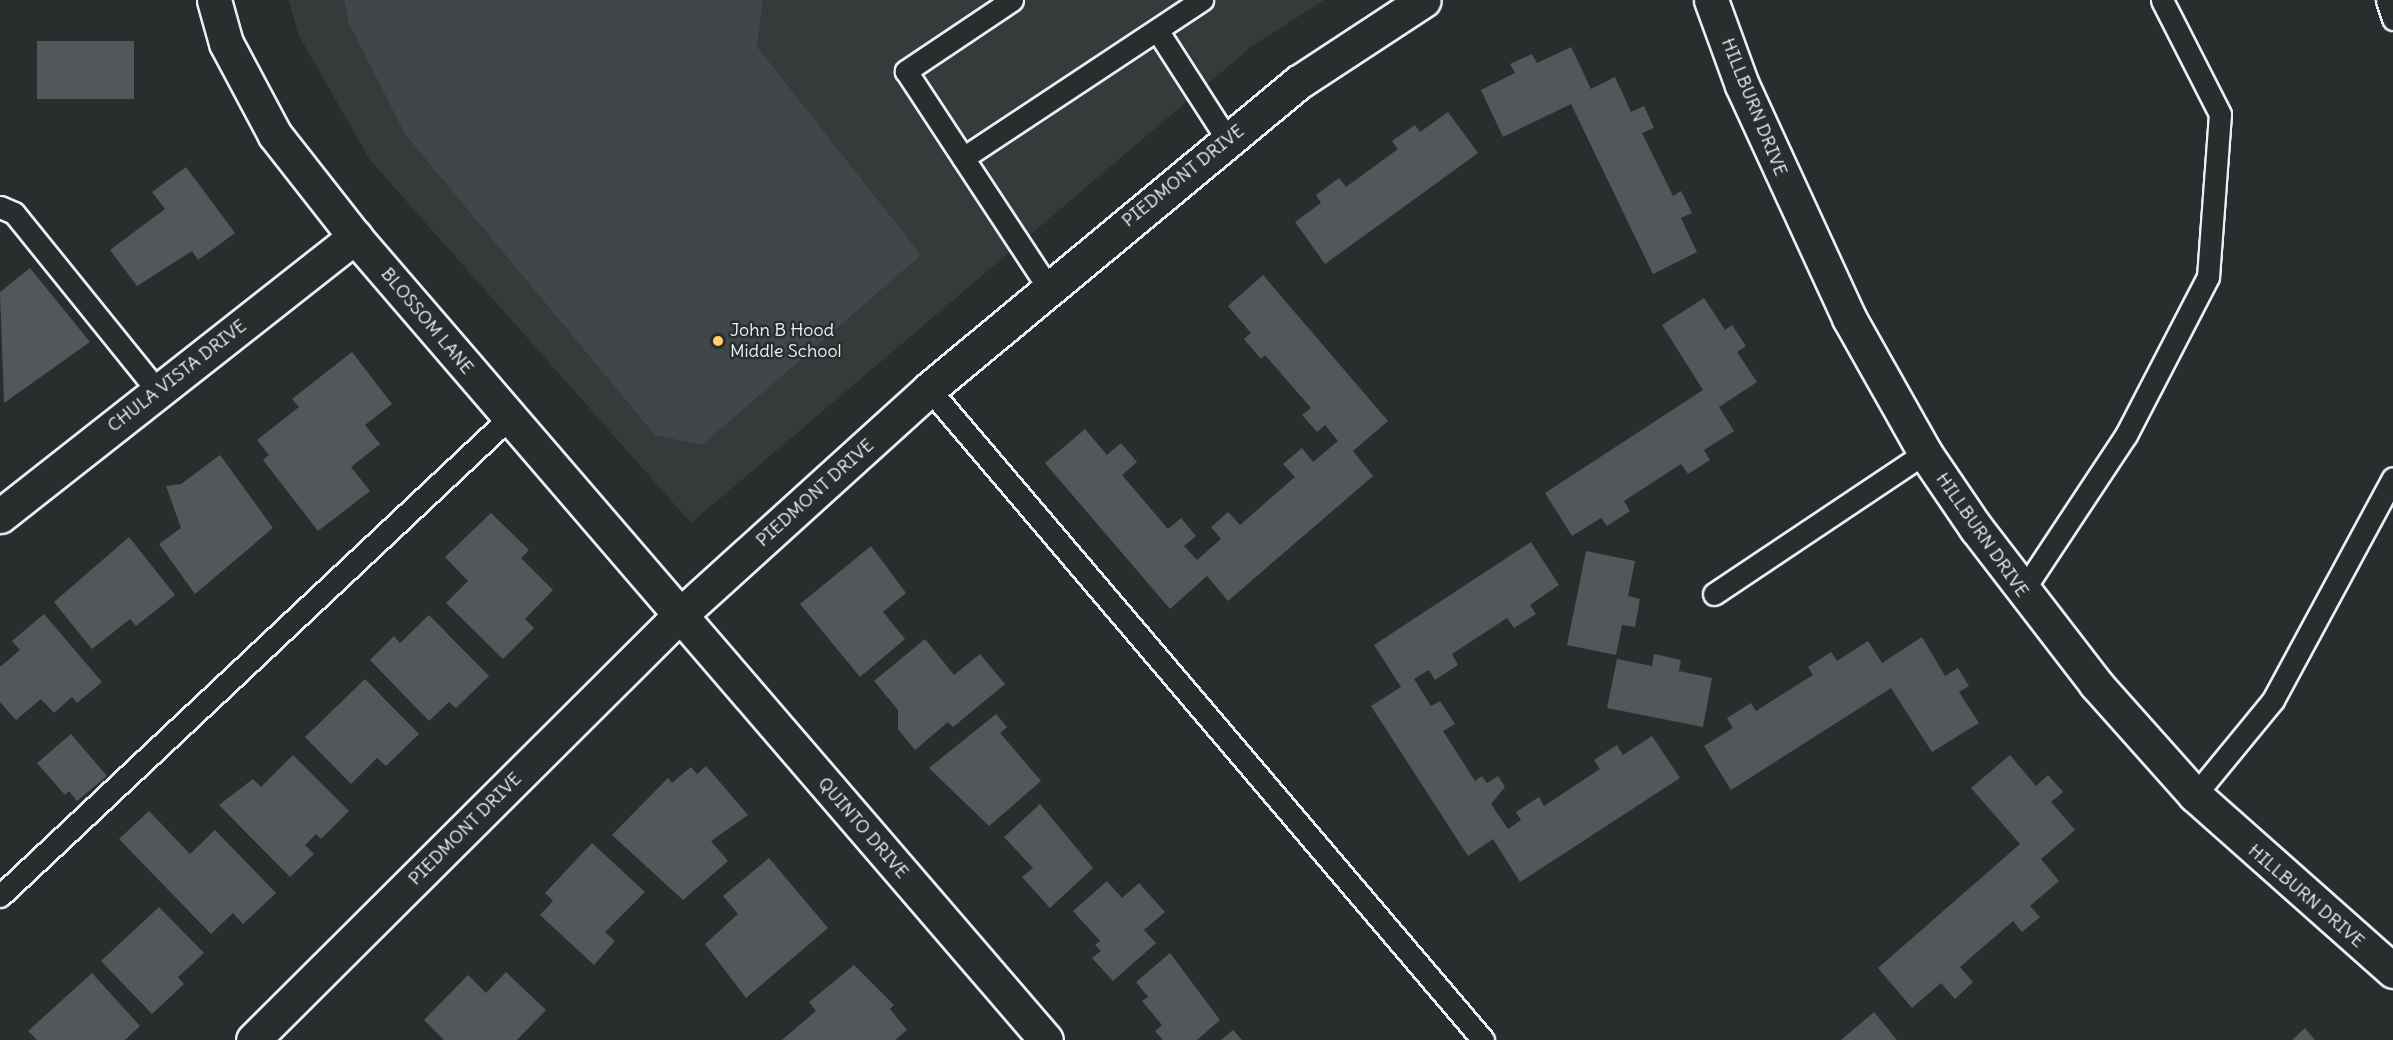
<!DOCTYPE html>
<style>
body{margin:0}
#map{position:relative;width:2393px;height:1040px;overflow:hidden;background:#2a2d2e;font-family:Delius,sans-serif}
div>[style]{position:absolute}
.built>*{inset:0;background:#363a3b}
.green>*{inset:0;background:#424648}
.building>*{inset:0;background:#535759;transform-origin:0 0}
.roads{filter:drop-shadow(2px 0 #e8f1f8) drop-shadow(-2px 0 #e8f1f8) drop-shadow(0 2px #e8f1f8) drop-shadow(0 -2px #e8f1f8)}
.service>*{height:21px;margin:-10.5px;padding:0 10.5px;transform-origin:10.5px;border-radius:10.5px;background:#2a2d2e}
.minor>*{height:33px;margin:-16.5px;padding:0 16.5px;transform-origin:16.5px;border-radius:16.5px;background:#2a2d2e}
.tertiary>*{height:33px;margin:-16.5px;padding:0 16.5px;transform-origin:16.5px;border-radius:16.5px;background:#2a2d2e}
.dots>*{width:16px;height:16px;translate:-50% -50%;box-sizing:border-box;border:3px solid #2a2d2e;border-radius:50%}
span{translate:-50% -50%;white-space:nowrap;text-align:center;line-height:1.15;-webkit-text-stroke:5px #2a2d2e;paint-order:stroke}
.street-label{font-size:18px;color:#e8f1f8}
.poi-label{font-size:18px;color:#e8f1f8}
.left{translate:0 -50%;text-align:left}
</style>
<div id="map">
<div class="built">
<div style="clip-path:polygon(289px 0,1324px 0,1251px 47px,691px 523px,370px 160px,298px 34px)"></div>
</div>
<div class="green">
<div style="clip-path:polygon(344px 0,763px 0,757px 47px,921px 255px,702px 445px,655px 435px,405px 134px,349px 23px)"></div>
</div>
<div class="building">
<div style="left:134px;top:41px;width:58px;height:97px;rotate:90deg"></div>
<div style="clip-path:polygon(1571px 47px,1591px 89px,1615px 77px,1631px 112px,1644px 106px,1654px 128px,1642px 133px,1673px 196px,1681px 191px,1692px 213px,1681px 218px,1697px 252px,1653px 274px,1571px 104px,1503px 137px,1481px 90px,1515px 73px,1510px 64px,1532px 54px,1537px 63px)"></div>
<div style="clip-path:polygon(1448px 112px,1478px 153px,1325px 264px,1295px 222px,1321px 203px,1316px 195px,1339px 178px,1346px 187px,1398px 149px,1392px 141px,1415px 125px,1420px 132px)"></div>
<div style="clip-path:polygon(186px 167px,235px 233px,198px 260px,192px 251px,137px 286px,110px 250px,165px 209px,152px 192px)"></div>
<div style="clip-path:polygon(30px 268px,90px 342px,4px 403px,0 292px)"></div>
<div style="clip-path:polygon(1263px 275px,1388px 421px,1353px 451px,1373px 476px,1228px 601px,1207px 576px,1170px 609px,1045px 463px,1085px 429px,1107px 455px,1121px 443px,1137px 462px,1122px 475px,1168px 529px,1181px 518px,1196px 536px,1184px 546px,1197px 560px,1221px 539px,1211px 527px,1228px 512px,1240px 525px,1295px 477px,1283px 464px,1302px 448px,1313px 462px,1338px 441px,1325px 425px,1317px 432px,1302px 415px,1311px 408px,1265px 355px,1261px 359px,1244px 339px,1251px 333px,1228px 306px)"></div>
<div style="clip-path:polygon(1704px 298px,1725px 330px,1732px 325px,1746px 346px,1737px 352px,1757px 382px,1719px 407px,1734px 431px,1704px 450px,1710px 460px,1688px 474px,1681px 464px,1624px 501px,1630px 511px,1607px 526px,1601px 518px,1572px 536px,1545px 493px,1703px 390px,1662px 325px)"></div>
<div style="clip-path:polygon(352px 352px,392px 404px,365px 425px,380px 444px,351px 467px,370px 491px,318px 531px,263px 460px,269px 455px,257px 440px,299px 407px,292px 399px)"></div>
<div style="clip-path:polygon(220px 455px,273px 528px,195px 594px,159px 544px,181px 528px,166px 486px,181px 484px)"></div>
<div style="clip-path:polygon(491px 513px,529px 550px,521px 558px,553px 590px,525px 619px,534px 628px,503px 659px,446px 603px,468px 581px,445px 557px)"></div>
<div style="clip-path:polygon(129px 537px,175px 595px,136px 626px,130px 619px,92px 649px,54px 602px)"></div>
<div style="clip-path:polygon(1531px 542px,1559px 585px,1530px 605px,1536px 614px,1514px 628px,1507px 618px,1452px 654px,1458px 665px,1435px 680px,1429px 670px,1414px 679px,1431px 706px,1440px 701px,1455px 724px,1443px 731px,1475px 781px,1482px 776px,1487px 783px,1498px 776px,1505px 787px,1491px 804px,1508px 829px,1521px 820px,1516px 812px,1539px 797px,1544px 806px,1600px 769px,1594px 760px,1617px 745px,1623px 755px,1652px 736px,1680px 778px,1520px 882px,1493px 839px,1468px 856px,1371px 706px,1401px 687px,1374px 645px)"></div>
<div style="clip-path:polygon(871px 546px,906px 593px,883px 612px,905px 639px,860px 677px,800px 604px)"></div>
<div style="clip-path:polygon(1586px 551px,1635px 561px,1628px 596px,1640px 599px,1635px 627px,1622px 625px,1616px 655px,1567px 645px)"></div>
<div style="clip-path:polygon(44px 614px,102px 682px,77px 703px,72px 697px,54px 713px,41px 699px,16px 720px,0 702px,0 667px,20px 650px,12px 641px)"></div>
<div style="clip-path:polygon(429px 615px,489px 676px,456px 708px,449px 702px,429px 721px,370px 660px,394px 636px,400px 643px)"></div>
<div style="clip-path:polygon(1922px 637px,1945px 676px,1958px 668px,1969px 686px,1959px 692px,1979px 723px,1932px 752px,1891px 688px,1731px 790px,1704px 746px,1733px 728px,1727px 718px,1751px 703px,1756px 711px,1813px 675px,1808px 667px,1831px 652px,1837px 661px,1868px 641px,1882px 663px)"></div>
<div style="clip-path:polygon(925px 639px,954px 675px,980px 654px,1005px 684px,953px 727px,948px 722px,915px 750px,898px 729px,898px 710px,874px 681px)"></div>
<div style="clip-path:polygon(1654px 654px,1681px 660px,1679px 671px,1712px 678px,1703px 727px,1607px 708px,1617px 659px,1652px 666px)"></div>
<div style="clip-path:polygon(365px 679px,419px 734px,386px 766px,377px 758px,351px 784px,305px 737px)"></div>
<div style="clip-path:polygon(996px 714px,1007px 727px,1000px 733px,1041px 781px,989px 826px,929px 768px)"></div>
<div style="clip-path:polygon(71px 734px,107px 776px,77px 801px,69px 791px,65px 795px,37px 763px)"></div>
<div style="clip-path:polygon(293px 755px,349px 811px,321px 839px,316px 834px,305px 845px,314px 854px,290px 877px,219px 805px,253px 779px,261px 787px)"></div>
<div style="clip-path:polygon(2010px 755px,2036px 786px,2048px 775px,2063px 792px,2051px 802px,2075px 830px,2041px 859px,2059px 881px,2030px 906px,2040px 917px,2022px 932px,2013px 921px,1960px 967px,1973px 982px,1955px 999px,1941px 983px,1912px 1008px,1878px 968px,2020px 844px,1971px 788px)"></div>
<div style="clip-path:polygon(706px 766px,748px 815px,711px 841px,728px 861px,683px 900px,612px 835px,668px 778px,672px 783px,691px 767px,697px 774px)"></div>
<div style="clip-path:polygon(1040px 804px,1093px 868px,1050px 908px,1022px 877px,1033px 868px,1004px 837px)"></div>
<div style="clip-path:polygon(149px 811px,190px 854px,215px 830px,276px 893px,243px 924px,233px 913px,211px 934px,119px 839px)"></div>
<div style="clip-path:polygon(592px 843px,645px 892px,605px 932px,615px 941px,594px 965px,540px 915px,553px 901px,545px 893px)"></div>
<div style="clip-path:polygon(769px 858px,828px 928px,746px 998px,705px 944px,738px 914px,723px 896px)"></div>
<div style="clip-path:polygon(1107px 881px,1122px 898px,1139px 883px,1165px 912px,1144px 930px,1156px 943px,1113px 981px,1092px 958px,1101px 951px,1095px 945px,1100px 941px,1073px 911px)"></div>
<div style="clip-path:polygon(159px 907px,204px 953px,178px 977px,184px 984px,152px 1014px,101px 961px)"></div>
<div style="clip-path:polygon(1170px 953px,1220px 1020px,1197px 1040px,1163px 1040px,1155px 1031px,1162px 1025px,1142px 1001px,1148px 997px,1136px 982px)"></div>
<div style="clip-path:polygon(854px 965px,894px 1005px,890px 1009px,907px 1030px,895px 1040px,782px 1040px,816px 1011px,809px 1002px)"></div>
<div style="clip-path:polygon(506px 972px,546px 1010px,517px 1040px,444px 1040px,424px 1020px,468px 975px,486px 993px)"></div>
<div style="clip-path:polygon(92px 973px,140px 1026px,125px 1040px,37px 1040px,28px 1031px)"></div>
<div style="clip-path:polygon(1874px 1012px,1897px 1040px,1841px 1040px)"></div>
<div style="clip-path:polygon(2305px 1028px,2315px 1040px,2292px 1040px)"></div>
<div style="clip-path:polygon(1233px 1030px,1242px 1040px,1221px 1040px)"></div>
</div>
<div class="roads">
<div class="service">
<div style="left:1012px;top:0;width:128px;rotate:146.2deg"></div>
<div style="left:906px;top:71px;width:258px;rotate:56.7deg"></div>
<div style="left:2387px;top:0;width:20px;rotate:72deg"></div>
<div style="left:1157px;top:30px;width:130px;rotate:57.3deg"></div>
<div style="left:963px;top:158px;width:287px;rotate:-33.5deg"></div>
<div style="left:0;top:207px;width:15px;rotate:23deg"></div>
<div style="left:14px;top:213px;width:228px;rotate:51.1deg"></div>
<div style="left:929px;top:389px;width:855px;rotate:49.6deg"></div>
<div style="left:2022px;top:592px;width:188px;rotate:-56.5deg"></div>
<div style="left:2126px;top:435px;width:178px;rotate:-62.6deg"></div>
<div style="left:2208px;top:277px;width:163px;rotate:-85.8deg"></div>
<div style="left:2220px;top:114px;width:128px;rotate:-117deg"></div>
<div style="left:1714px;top:594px;width:254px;rotate:-33.8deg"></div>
<div style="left:2195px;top:795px;width:123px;rotate:-50.6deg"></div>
<div style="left:2273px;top:700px;width:252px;rotate:-61.6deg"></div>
<div style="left:0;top:896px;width:698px;rotate:-43.2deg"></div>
</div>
<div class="minor">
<div style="left:214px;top:0;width:45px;rotate:74.4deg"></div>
<div style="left:226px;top:43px;width:104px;rotate:62deg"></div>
<div style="left:275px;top:135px;width:130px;rotate:51.9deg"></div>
<div style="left:355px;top:237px;width:1059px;rotate:49.29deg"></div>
<div style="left:0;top:516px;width:452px;rotate:-38.2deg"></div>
</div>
<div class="tertiary">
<div style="left:1711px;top:0;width:90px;rotate:70deg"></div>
<div style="left:1742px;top:85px;width:256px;rotate:65.3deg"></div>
<div style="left:1849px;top:318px;width:155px;rotate:60.6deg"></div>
<div style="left:1925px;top:453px;width:91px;rotate:55.8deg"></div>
<div style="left:1976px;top:528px;width:197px;rotate:52.4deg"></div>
<div style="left:2096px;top:684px;width:149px;rotate:48.3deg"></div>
<div style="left:2195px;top:795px;width:265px;rotate:41.6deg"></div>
<div style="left:253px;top:1040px;width:601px;rotate:-44.87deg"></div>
<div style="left:679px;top:616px;width:338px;rotate:-42.2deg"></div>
<div style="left:929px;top:389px;width:481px;rotate:-39.7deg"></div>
<div style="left:1299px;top:82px;width:149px;rotate:-33.3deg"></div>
</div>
</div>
<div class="dots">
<div style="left:718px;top:341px;background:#ffd166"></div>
</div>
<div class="street-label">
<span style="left:1754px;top:107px;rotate:68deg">HILLBURN DRIVE</span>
<span style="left:1183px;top:176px;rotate:-39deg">PIEDMONT DRIVE</span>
<span style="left:427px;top:321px;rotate:50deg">BLOSSOM LANE</span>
<span style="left:177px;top:376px;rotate:-38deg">CHULA VISTA DRIVE</span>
<span style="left:815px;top:493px;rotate:-42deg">PIEDMONT DRIVE</span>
<span style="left:1982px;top:535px;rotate:55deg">HILLBURN DRIVE</span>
<span style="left:863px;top:828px;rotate:49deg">QUINTO DRIVE</span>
<span style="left:465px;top:829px;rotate:-45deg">PIEDMONT DRIVE</span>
<span style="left:2306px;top:896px;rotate:41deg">HILLBURN DRIVE</span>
</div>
<div class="poi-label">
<span class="left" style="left:730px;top:341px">John B Hood<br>Middle School</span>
</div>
</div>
